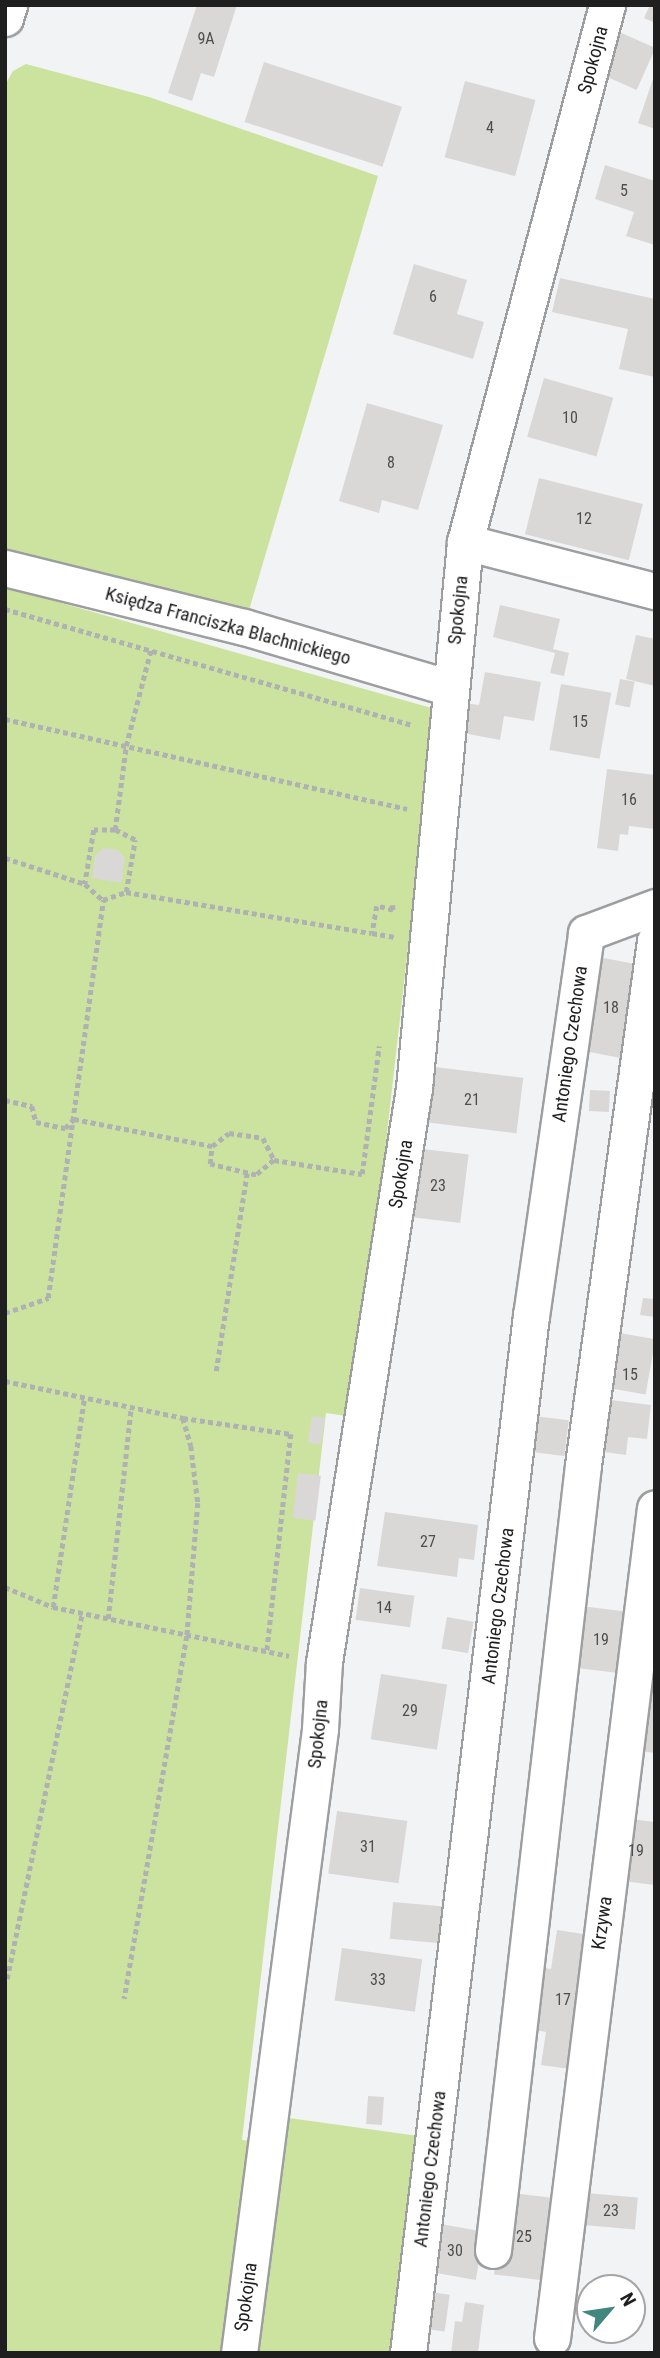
<!DOCTYPE html>
<meta charset="utf-8">
<style>
body{margin:0}
#map{position:relative;width:660px;height:2358px;overflow:hidden;background:#f2f3f5;font-family:"Roboto Condensed",sans-serif}
div>[style]{position:absolute}
.green>*{inset:0;background:#cbe39f;transform-origin:0 0}
.building>*{inset:0;background:#dad8d7;transform-origin:0 0}
.path>*{height:4.5px;margin-top:-2.25px;transform-origin:0;background:repeating-linear-gradient(90deg,#b0b1b3 0 5px,transparent 0 8.5px)}
.roads{filter:drop-shadow(2px 0 #9d9ea0) drop-shadow(-2px 0 #9d9ea0) drop-shadow(0 2px #9d9ea0) drop-shadow(0 -2px #9d9ea0)}
.street>*{height:35px;margin:-17.5px;padding:0 17.5px;transform-origin:17.5px;border-radius:17.5px;background:#fff}
span{translate:-50% -50%;white-space:nowrap;text-align:center;line-height:1.15;-webkit-text-stroke:7px #fff;paint-order:stroke}
.number-label{font-size:16px;color:#4e4d4e}
.number-label span{-webkit-text-stroke-width:0}
.street-label{font-size:19px;color:#1f1f20}
.frame{position:absolute;inset:0;border:7px solid #1f1f20;pointer-events:none}
.north{position:absolute;left:576px;top:2274px;width:70px;height:70px;box-sizing:border-box;background:#fff;border:2px solid #a5a5a6;border-radius:50%;rotate:61deg;font-size:19px;font-weight:700;line-height:28px;text-align:center;color:#1f1f20}
.north::after{content:'';display:block;margin:auto;width:24px;height:32px;background:#41877e;clip-path:polygon(50% 0,100% 100%,50% 72%,0 100%)}
</style>
<div id="map">
<div class="green">
<div style="clip-path:polygon(26px 64px,149px 97px,378px 176px,249px 610px,5px 550px,5px 85px,13px 71px)"></div>
<div style="clip-path:polygon(5px 587px,435px 709px,361px 1363px,353px 1417px,326px 1413px,242px 2140px,267px 2143px,239px 2353px,5px 2353px)"></div>
<div style="left:282px;top:2117px;width:141px;height:238px;rotate:8deg"></div>
</div>
<div class="building">
<div style="clip-path:polygon(197px 5px,237px 5px,214px 77px,201px 73px,192px 101px,168px 93px)"></div>
<div style="clip-path:polygon(650px 5px,655px 5px,655px 23px,644px 18px)"></div>
<div style="left:617px;top:31px;width:42px;height:46px;rotate:24deg"></div>
<div style="left:264px;top:62px;width:145px;height:63px;rotate:18deg"></div>
<div style="clip-path:polygon(654px 76px,655px 76px,655px 129px,638px 123px)"></div>
<div style="left:465px;top:81px;width:73px;height:79px;rotate:15deg"></div>
<div style="clip-path:polygon(605px 165px,655px 181px,655px 245px,626px 236px,634px 212px,595px 199px)"></div>
<div style="clip-path:polygon(414px 264px,467px 280px,457px 314px,484px 322px,473px 359px,393px 334px)"></div>
<div style="clip-path:polygon(560px 278px,655px 299px,655px 377px,619px 369px,628px 329px,552px 312px)"></div>
<div style="left:544px;top:378px;width:72px;height:61px;rotate:16deg"></div>
<div style="clip-path:polygon(367px 403px,443px 425px,418px 510px,382px 500px,379px 513px,339px 501px)"></div>
<div style="left:539px;top:478px;width:107px;height:58px;rotate:14deg"></div>
<div style="clip-path:polygon(500px 605px,560px 619px,553px 649px,569px 653px,564px 676px,550px 673px,555px 653px,493px 637px)"></div>
<div style="clip-path:polygon(636px 635px,655px 639px,655px 686px,626px 679px)"></div>
<div style="clip-path:polygon(485px 672px,541px 682px,534px 721px,504px 716px,500px 740px,458px 732px,463px 703px,479px 705px)"></div>
<div style="left:620px;top:679px;width:15px;height:26px;rotate:11deg"></div>
<div style="left:561px;top:684px;width:51px;height:67px;rotate:10deg"></div>
<div style="clip-path:polygon(607px 769px,655px 775px,655px 829px,629px 826px,628px 835px,620px 834px,618px 851px,597px 848px)"></div>
<div style="clip-path:polygon(104px 848px,118px 850px,125px 859px,121px 883px,92px 878px,95px 855px)"></div>
<div style="left:599px;top:957px;width:44px;height:95px;rotate:11deg"></div>
<div style="left:427px;top:1066px;width:97px;height:56px;rotate:7deg"></div>
<div style="left:590px;top:1090px;width:20px;height:21px;rotate:3deg"></div>
<div style="left:415px;top:1148px;width:54px;height:69px;rotate:7deg"></div>
<div style="clip-path:polygon(643px 1298px,655px 1299px,655px 1317px,640px 1315px)"></div>
<div style="left:614px;top:1332px;width:42px;height:56px;rotate:10deg"></div>
<div style="clip-path:polygon(603px 1399px,651px 1405px,647px 1439px,628px 1437px,626px 1455px,597px 1451px)"></div>
<div style="left:312px;top:1416px;width:13px;height:27px;rotate:9deg"></div>
<div style="left:534px;top:1416px;width:35px;height:36px;rotate:7deg"></div>
<div style="left:298px;top:1473px;width:23px;height:45px;rotate:7deg"></div>
<div style="clip-path:polygon(385px 1512px,478px 1525px,474px 1560px,459px 1558px,457px 1577px,377px 1566px)"></div>
<div style="left:360px;top:1588px;width:55px;height:32px;rotate:8deg"></div>
<div style="left:581px;top:1606px;width:49px;height:62px;rotate:7deg"></div>
<div style="left:447px;top:1617px;width:27px;height:32px;rotate:10deg"></div>
<div style="left:381px;top:1674px;width:67px;height:66px;rotate:9deg"></div>
<div style="clip-path:polygon(641px 1686px,655px 1688px,655px 1753px,634px 1750px)"></div>
<div style="left:337px;top:1811px;width:71px;height:63px;rotate:8deg"></div>
<div style="clip-path:polygon(622px 1818px,655px 1822px,655px 1885px,614px 1880px)"></div>
<div style="left:393px;top:1902px;width:57px;height:37px;rotate:5deg"></div>
<div style="clip-path:polygon(557px 1930px,596px 1936px,577px 2070px,541px 2065px,546px 2032px,535px 2030px,544px 1968px,551px 1969px)"></div>
<div style="left:342px;top:1948px;width:81px;height:53px;rotate:8deg"></div>
<div style="left:368px;top:2096px;width:16px;height:28px;rotate:4deg"></div>
<div style="left:504px;top:2192px;width:50px;height:83px;rotate:7deg"></div>
<div style="left:586px;top:2193px;width:52px;height:32px;rotate:5deg"></div>
<div style="left:435px;top:2223px;width:50px;height:49px;rotate:10deg"></div>
<div style="left:423px;top:2291px;width:27px;height:37px;rotate:8deg"></div>
<div style="clip-path:polygon(465px 2302px,484px 2305px,478px 2353px,451px 2353px,455px 2321px,462px 2322px)"></div>
</div>
<div class="path">
<div style="left:5px;top:609px;width:424px;rotate:15.9deg"></div>
<div style="left:5px;top:719px;width:412px;rotate:12.6deg"></div>
<div style="left:115px;top:830px;width:85px;rotate:-82.5deg"></div>
<div style="left:126px;top:746px;width:100px;rotate:-75.5deg"></div>
<div style="left:5px;top:858px;width:84px;rotate:18deg"></div>
<div style="left:126px;top:892px;width:53px;rotate:-80.2deg"></div>
<div style="left:135px;top:840px;width:22px;rotate:-153deg"></div>
<div style="left:115px;top:830px;width:21px;rotate:180deg"></div>
<div style="left:94px;top:830px;width:55px;rotate:99.5deg"></div>
<div style="left:85px;top:884px;width:24px;rotate:42deg"></div>
<div style="left:103px;top:900px;width:24px;rotate:-19deg"></div>
<div style="left:126px;top:892px;width:249px;rotate:9.5deg"></div>
<div style="left:393px;top:905px;width:5px;rotate:90deg"></div>
<div style="left:393px;top:910px;width:16px;rotate:-166deg"></div>
<div style="left:377px;top:906px;width:27px;rotate:100deg"></div>
<div style="left:372px;top:933px;width:23px;rotate:10deg"></div>
<div style="left:5px;top:1100px;width:28px;rotate:13deg"></div>
<div style="left:32px;top:1106px;width:16px;rotate:76deg"></div>
<div style="left:36px;top:1122px;width:30px;rotate:12deg"></div>
<div style="left:65px;top:1128px;width:13px;rotate:-45deg"></div>
<div style="left:74px;top:1119px;width:141px;rotate:11.1deg"></div>
<div style="left:229px;top:1133px;width:34px;rotate:8deg"></div>
<div style="left:263px;top:1138px;width:25px;rotate:63deg"></div>
<div style="left:274px;top:1160px;width:23px;rotate:140deg"></div>
<div style="left:256px;top:1175px;width:47px;rotate:-166.6deg"></div>
<div style="left:210px;top:1164px;width:18px;rotate:-84deg"></div>
<div style="left:212px;top:1146px;width:21px;rotate:-37deg"></div>
<div style="left:274px;top:1160px;width:89px;rotate:9deg"></div>
<div style="left:362px;top:1174px;width:129px;rotate:-82.4deg"></div>
<div style="left:5px;top:1313px;width:46px;rotate:-19.2deg"></div>
<div style="left:48px;top:1298px;width:402px;rotate:-82.1deg"></div>
<div style="left:216px;top:1371px;width:200px;rotate:-81.1deg"></div>
<div style="left:5px;top:1381px;width:182px;rotate:11.7deg"></div>
<div style="left:183px;top:1418px;width:29px;rotate:74deg"></div>
<div style="left:191px;top:1446px;width:57px;rotate:83deg"></div>
<div style="left:198px;top:1503px;width:133px;rotate:94.7deg"></div>
<div style="left:187px;top:1636px;width:368px;rotate:99.8deg"></div>
<div style="left:183px;top:1418px;width:109px;rotate:8.4deg"></div>
<div style="left:291px;top:1434px;width:219px;rotate:96.3deg"></div>
<div style="left:5px;top:1587px;width:52px;rotate:22.6deg"></div>
<div style="left:53px;top:1607px;width:241px;rotate:11.7deg"></div>
<div style="left:53px;top:1607px;width:210px;rotate:-81.5deg"></div>
<div style="left:108px;top:1619px;width:212px;rotate:-83.8deg"></div>
<div style="left:7px;top:1979px;width:373px;rotate:-78.4deg"></div>
</div>
<div class="roads">
<div class="street">
<div style="left:5px;top:18px;width:14px;rotate:-73deg"></div>
<div style="left:465px;top:542px;width:196px;rotate:14.5deg"></div>
<div style="left:5px;top:568px;width:246px;rotate:13.9deg"></div>
<div style="left:244px;top:627px;width:215px;rotate:16.5deg"></div>
<div style="left:493px;top:2250px;width:790px;rotate:-83.46deg"></div>
<div style="left:583px;top:1465px;width:529px;rotate:-82.18deg"></div>
<div style="left:552px;top:2338px;width:836px;rotate:-82.93deg"></div>
<div style="left:239px;top:2353px;width:629px;rotate:-82.6deg"></div>
<div style="left:320px;top:1729px;width:67px;rotate:-86.6deg"></div>
<div style="left:324px;top:1662px;width:581px;rotate:-81.09deg"></div>
<div style="left:414px;top:1088px;width:548px;rotate:-84.66deg"></div>
<div style="left:465px;top:542px;width:555px;rotate:-75.19deg"></div>
<div style="left:408px;top:2353px;width:1044px;rotate:-83.24deg"></div>
<div style="left:531px;top:1316px;width:387px;rotate:-81.8deg"></div>
<div style="left:586px;top:933px;width:74px;rotate:-20.6deg"></div>
</div>
</div>
<div class="number-label">
<span style="left:206px;top:39px">9A</span>
<span style="left:490px;top:128px">4</span>
<span style="left:624px;top:191px">5</span>
<span style="left:433px;top:297px">6</span>
<span style="left:570px;top:418px">10</span>
<span style="left:391px;top:463px">8</span>
<span style="left:584px;top:519px">12</span>
<span style="left:580px;top:722px">15</span>
<span style="left:629px;top:800px">16</span>
<span style="left:611px;top:1008px">18</span>
<span style="left:472px;top:1100px">21</span>
<span style="left:438px;top:1186px">23</span>
<span style="left:630px;top:1375px">15</span>
<span style="left:428px;top:1542px">27</span>
<span style="left:384px;top:1608px">14</span>
<span style="left:601px;top:1640px">19</span>
<span style="left:410px;top:1711px">29</span>
<span style="left:368px;top:1847px">31</span>
<span style="left:636px;top:1851px">19</span>
<span style="left:378px;top:1980px">33</span>
<span style="left:563px;top:2000px">17</span>
<span style="left:611px;top:2211px">23</span>
<span style="left:524px;top:2237px">25</span>
<span style="left:455px;top:2251px">30</span>
</div>
<div class="street-label">
<span style="left:593px;top:60px;rotate:-75deg">Spokojna</span>
<span style="left:458px;top:610px;rotate:-84deg">Spokojna</span>
<span style="left:228px;top:626px;rotate:15deg">Księdza Franciszka Blachnickiego</span>
<span style="left:570px;top:1044px;rotate:-82deg">Antoniego Czechowa</span>
<span style="left:401px;top:1174px;rotate:-81deg">Spokojna</span>
<span style="left:498px;top:1606px;rotate:-83deg">Antoniego Czechowa</span>
<span style="left:318px;top:1734px;rotate:-84deg">Spokojna</span>
<span style="left:602px;top:1923px;rotate:-82deg">Krzywa</span>
<span style="left:430px;top:2169px;rotate:-83deg">Antoniego Czechowa</span>
<span style="left:246px;top:2297px;rotate:-82deg">Spokojna</span>
</div>
<div class="frame"></div>
<div class="north">N</div>
</div>
